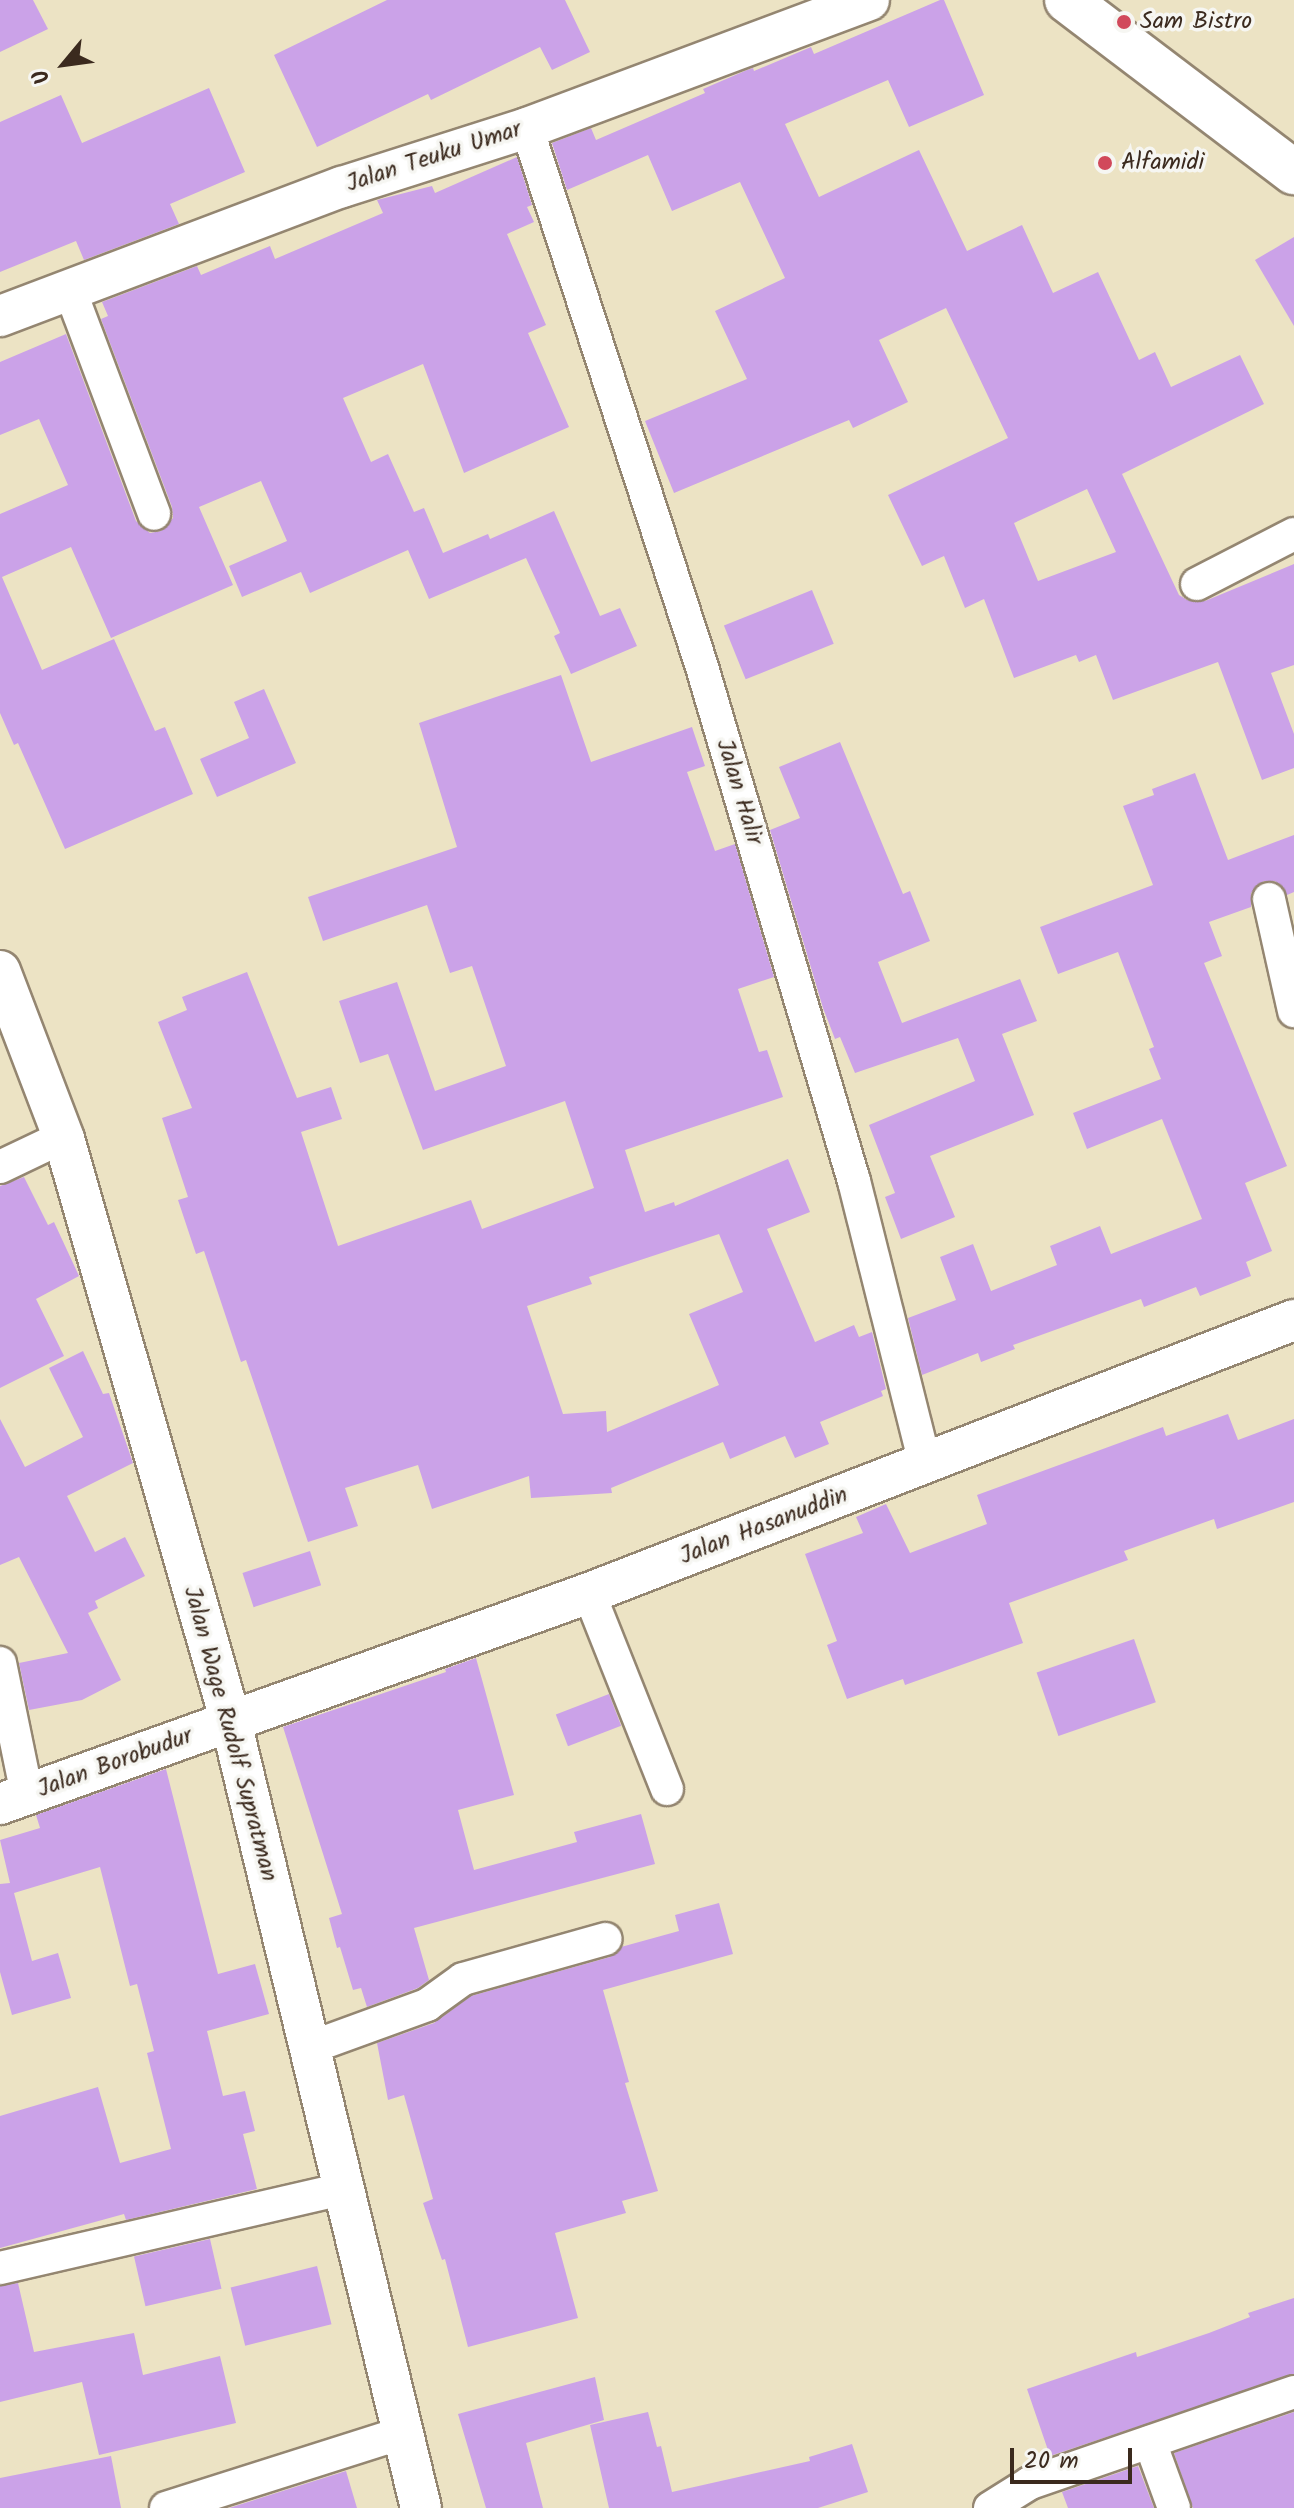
<!DOCTYPE html>
<style>
body{margin:0}
#map{position:relative;width:1294px;height:2508px;overflow:hidden;background:#ece3c4;font-family:Kalam,sans-serif}
div>[style]{position:absolute}
.building>*{inset:0;background:#cba2e8;transform-origin:0 0}
.roads{filter:drop-shadow(2px 0 #948671) drop-shadow(-2px 0 #948671) drop-shadow(0 2px #948671) drop-shadow(0 -2px #948671)}
.minor>*{height:32px;margin:-16px;padding:0 16px;transform-origin:16px;border-radius:16px;background:#fff}
.tertiary>*{height:40px;margin:-20px;padding:0 20px;transform-origin:20px;border-radius:20px;background:#fff}
.primary>*{height:44px;margin:-22px;padding:0 22px;transform-origin:22px;border-radius:22px;background:#fff}
.dots>*{width:22px;height:22px;translate:-50% -50%;box-sizing:border-box;border:4px solid #f6f6f2;border-radius:50%}
span{translate:-50% -50%;white-space:nowrap;text-align:center;line-height:1.15;-webkit-text-stroke:7px #f6f6f2;paint-order:stroke}
.poi-label{font-size:24px;color:#3b2a1e}
.left{translate:0 -50%;text-align:left}
.street-label{font-size:24px;color:#3b2a1e}
.north{position:absolute;left:24px;top:24px;width:80px;height:80px;-webkit-text-stroke:6px #f6f6f2;paint-order:stroke;rotate:241deg;font-size:22px;font-weight:700;line-height:32px;text-align:center;color:#3b2a1e}
.north::after{content:'';display:block;margin:auto;width:28px;height:36px;background:#3b2a1e;clip-path:polygon(50% 0,100% 100%,50% 72%,0 100%)}
.scale{position:absolute;left:1010px;top:2448px;width:122px;height:36px;box-sizing:border-box;border:4px solid #3b2a1e;border-top:0;padding-left:10px;font-size:24px;line-height:28px;white-space:nowrap;color:#3b2a1e;-webkit-text-stroke:6px #f6f6f2;paint-order:stroke}
</style>
<div id="map">
<div class="building">
<div style="clip-path:polygon(0 0,33px 0,48px 29px,0 52px)"></div>
<div style="clip-path:polygon(387px 0,565px 0,590px 52px,552px 70px,540px 47px,431px 100px,428px 94px,317px 147px,274px 55px)"></div>
<div style="clip-path:polygon(evenodd,940px 0,944px 0,984px 95px,909px 127px,888px 80px,785px 124px,819px 197px,919px 150px,967px 251px,1022px 225px,1053px 293px,1098px 272px,1139px 360px,1155px 352px,1171px 387px,1240px 355px,1264px 404px,1122px 474px,1179px 595px,1187px 600px,1205px 601px,1294px 564px,1294px 665px,1271px 673px,1294px 734px,1294px 768px,1262px 780px,1218px 662px,1113px 700px,1096px 655px,1079px 662px,1076px 655px,1014px 678px,984px 599px,965px 608px,944px 556px,922px 566px,888px 495px,1008px 438px,946px 308px,879px 340px,908px 402px,853px 428px,849px 420px,674px 493px,645px 421px,747px 379px,715px 311px,785px 278px,740px 182px,672px 211px,648px 155px,567px 190px,552px 143px,591px 128px,596px 140px,705px 93px,703px 89px,747px 70px,753px 68px,754px 71px,811px 47px,814px 54px,940px 0,1087px 489px,1116px 552px,1038px 581px,1014px 523px,1087px 489px)"></div>
<div style="clip-path:polygon(209px 88px,245px 172px,170px 204px,179px 224px,84px 260px,76px 241px,0 272px,0 122px,61px 95px,82px 143px)"></div>
<div style="clip-path:polygon(517px 157px,532px 205px,527px 207px,534px 222px,507px 234px,546px 325px,528px 333px,569px 427px,464px 473px,423px 364px,343px 398px,371px 462px,388px 454px,414px 512px,424px 508px,443px 553px,488px 534px,490px 539px,554px 511px,600px 616px,620px 608px,637px 646px,571px 674px,554px 636px,560px 633px,526px 558px,429px 599px,408px 550px,310px 593px,301px 572px,242px 597px,229px 566px,287px 541px,261px 481px,199px 507px,233px 585px,111px 638px,71px 547px,2px 577px,42px 670px,114px 639px,155px 731px,165px 727px,193px 794px,65px 849px,18px 743px,14px 745px,0 713px,0 514px,68px 485px,39px 419px,0 435px,0 362px,66px 334px,136px 521px,150px 533px,161px 531px,173px 518px,172px 507px,101px 319px,108px 316px,102px 302px,197px 266px,201px 275px,270px 246px,275px 259px,383px 213px,377px 200px,432px 186px,435px 193px)"></div>
<div style="clip-path:polygon(1294px 237px,1294px 326px,1255px 260px)"></div>
<div style="left:812px;top:590px;width:58px;height:95px;rotate:68deg"></div>
<div style="clip-path:polygon(evenodd,561px 675px,591px 762px,692px 727px,705px 766px,687px 772px,715px 851px,735px 844px,774px 977px,738px 989px,759px 1052px,767px 1050px,783px 1097px,625px 1150px,645px 1212px,674px 1202px,675px 1206px,788px 1159px,810px 1212px,767px 1229px,815px 1342px,854px 1325px,859px 1337px,872px 1332px,886px 1389px,881px 1391px,883px 1396px,820px 1422px,829px 1444px,795px 1458px,785px 1436px,730px 1459px,723px 1442px,611px 1488px,612px 1493px,531px 1498px,529px 1476px,432px 1509px,418px 1465px,345px 1488px,358px 1526px,308px 1542px,246px 1360px,241px 1362px,204px 1251px,196px 1254px,178px 1200px,188px 1197px,162px 1118px,192px 1108px,158px 1022px,187px 1010px,182px 997px,247px 972px,297px 1098px,331px 1087px,342px 1119px,301px 1132px,338px 1246px,471px 1200px,482px 1229px,594px 1188px,565px 1101px,423px 1150px,388px 1054px,360px 1063px,339px 1001px,397px 982px,435px 1091px,506px 1066px,472px 966px,450px 973px,427px 905px,323px 941px,308px 897px,457px 847px,419px 723px,561px 675px,719px 1234px,743px 1292px,689px 1314px,719px 1385px,607px 1432px,606px 1411px,563px 1414px,527px 1306px,592px 1284px,589px 1277px,719px 1234px)"></div>
<div style="clip-path:polygon(264px 689px,296px 763px,217px 797px,200px 759px,249px 738px,234px 702px)"></div>
<div style="clip-path:polygon(840px 742px,903px 894px,910px 891px,930px 941px,878px 962px,902px 1023px,1020px 979px,1037px 1021px,1002px 1034px,1034px 1115px,930px 1156px,955px 1217px,901px 1239px,885px 1197px,895px 1193px,869px 1125px,975px 1081px,958px 1038px,855px 1073px,840px 1037px,835px 1039px,823px 1008px,770px 830px,800px 818px,779px 767px)"></div>
<div style="clip-path:polygon(1195px 773px,1228px 860px,1294px 835px,1294px 892px,1287px 895px,1275px 881px,1264px 881px,1251px 893px,1251px 907px,1209px 922px,1222px 956px,1204px 963px,1287px 1166px,1245px 1183px,1272px 1251px,1246px 1262px,1251px 1276px,1200px 1296px,1196px 1287px,1144px 1307px,1141px 1299px,1013px 1345px,1015px 1349px,981px 1362px,978px 1353px,922px 1375px,908px 1318px,956px 1300px,940px 1257px,973px 1244px,991px 1291px,1057px 1265px,1050px 1246px,1100px 1226px,1111px 1254px,1202px 1219px,1162px 1119px,1087px 1149px,1073px 1113px,1161px 1079px,1149px 1049px,1154px 1047px,1118px 952px,1058px 974px,1040px 927px,1153px 885px,1123px 806px,1154px 795px,1152px 789px)"></div>
<div style="clip-path:polygon(24px 1177px,48px 1225px,54px 1222px,79px 1276px,36px 1299px,64px 1356px,0 1388px,0 1186px)"></div>
<div style="clip-path:polygon(83px 1351px,103px 1394px,109px 1393px,133px 1463px,67px 1496px,95px 1552px,125px 1537px,145px 1576px,95px 1601px,98px 1608px,88px 1613px,121px 1680px,82px 1700px,29px 1710px,19px 1663px,68px 1653px,19px 1557px,0 1565px,0 1419px,25px 1467px,83px 1437px,49px 1368px)"></div>
<div style="clip-path:polygon(1228px 1414px,1238px 1440px,1294px 1419px,1294px 1502px,1217px 1529px,1214px 1519px,1124px 1551px,1128px 1560px,1009px 1603px,1023px 1643px,905px 1685px,903px 1679px,847px 1699px,827px 1645px,837px 1641px,805px 1554px,863px 1533px,856px 1517px,886px 1504px,910px 1553px,987px 1524px,977px 1495px,1163px 1427px,1166px 1436px)"></div>
<div style="left:310px;top:1551px;width:36px;height:71px;rotate:72deg"></div>
<div style="left:1134px;top:1639px;width:67px;height:103px;rotate:71deg"></div>
<div style="clip-path:polygon(476px 1658px,514px 1795px,458px 1810px,474px 1870px,577px 1842px,574px 1832px,641px 1814px,655px 1864px,414px 1928px,429px 1980px,418px 1988px,367px 2007px,361px 1988px,353px 1990px,340px 1947px,337px 1948px,329px 1918px,342px 1914px,283px 1727px,446px 1672px,445px 1669px)"></div>
<div style="left:609px;top:1694px;width:34px;height:57px;rotate:69deg"></div>
<div style="clip-path:polygon(166px 1769px,218px 1974px,255px 1964px,269px 2014px,207px 2031px,223px 2096px,245px 2091px,255px 2131px,243px 2134px,257px 2189px,126px 2220px,124px 2214px,0 2248px,0 2116px,98px 2087px,120px 2163px,171px 2149px,147px 2053px,154px 2051px,137px 1984px,130px 1986px,100px 1867px,14px 1893px,32px 1961px,58px 1953px,71px 1998px,12px 2015px,0 1972px,0 1884px,10px 1883px,0 1840px,40px 1828px,36px 1815px)"></div>
<div style="clip-path:polygon(719px 1903px,733px 1954px,603px 1990px,629px 2082px,625px 2083px,658px 2191px,622px 2201px,626px 2213px,555px 2233px,578px 2318px,468px 2347px,445px 2259px,442px 2260px,423px 2203px,433px 2199px,404px 2095px,388px 2100px,377px 2043px,434px 2023px,471px 1996px,610px 1957px,621px 1947px,679px 1931px,675px 1915px)"></div>
<div style="left:210px;top:2239px;width:51px;height:78px;rotate:77deg"></div>
<div style="left:317px;top:2266px;width:60px;height:89px;rotate:76deg"></div>
<div style="clip-path:polygon(18px 2283px,34px 2352px,134px 2333px,143px 2375px,220px 2356px,236px 2423px,99px 2455px,82px 2382px,0 2402px,0 2286px)"></div>
<div style="clip-path:polygon(1294px 2298px,1294px 2374px,1050px 2456px,1027px 2389px,1136px 2352px,1137px 2357px,1209px 2333px,1250px 2317px,1248px 2313px)"></div>
<div style="clip-path:polygon(595px 2377px,604px 2420px,526px 2443px,543px 2508px,486px 2508px,458px 2414px)"></div>
<div style="clip-path:polygon(648px 2412px,657px 2447px,661px 2446px,672px 2492px,810px 2461px,809px 2457px,852px 2444px,868px 2492px,818px 2508px,609px 2508px,590px 2425px)"></div>
<div style="clip-path:polygon(1294px 2412px,1294px 2508px,1193px 2508px,1174px 2453px)"></div>
<div style="clip-path:polygon(111px 2456px,121px 2508px,0 2508px,0 2478px)"></div>
<div style="clip-path:polygon(1138px 2466px,1154px 2508px,1068px 2508px,1062px 2492px)"></div>
<div style="clip-path:polygon(346px 2471px,357px 2508px,229px 2508px)"></div>
</div>
<div class="roads">
<div class="minor">
<div style="left:527px;top:128px;width:567px;rotate:72.01deg"></div>
<div style="left:702px;top:667px;width:536px;rotate:73.53deg"></div>
<div style="left:854px;top:1181px;width:292px;rotate:75.9deg"></div>
<div style="left:70px;top:290px;width:239px;rotate:69.4deg"></div>
<div style="left:1197px;top:584px;width:109px;rotate:-27.3deg"></div>
<div style="left:1269px;top:899px;width:115px;rotate:77.4deg"></div>
<div style="left:0;top:1167px;width:70px;rotate:-25.5deg"></div>
<div style="left:589px;top:1593px;width:211px;rotate:68.3deg"></div>
<div style="left:0;top:1663px;width:135px;rotate:78.4deg"></div>
<div style="left:309px;top:2048px;width:126px;rotate:-20deg"></div>
<div style="left:427px;top:2005px;width:44px;rotate:-35.8deg"></div>
<div style="left:463px;top:1979px;width:148px;rotate:-15.7deg"></div>
<div style="left:0;top:2268px;width:352px;rotate:-13deg"></div>
<div style="left:1150px;top:2442px;width:70px;rotate:70deg"></div>
<div style="left:166px;top:2508px;width:249px;rotate:-17.6deg"></div>
<div style="left:990px;top:2508px;width:47px;rotate:-32deg"></div>
<div style="left:1030px;top:2483px;width:279px;rotate:-19deg"></div>
</div>
<div class="tertiary">
<div style="left:0;top:316px;width:366px;rotate:-20.7deg"></div>
<div style="left:342px;top:187px;width:194px;rotate:-17.7deg"></div>
<div style="left:527px;top:128px;width:365px;rotate:-20.5deg"></div>
<div style="left:0;top:971px;width:180px;rotate:69.1deg"></div>
<div style="left:64px;top:1139px;width:606px;rotate:74.02deg"></div>
<div style="left:231px;top:1722px;width:809px;rotate:76.41deg"></div>
<div style="left:0;top:1804px;width:626px;rotate:-19.71deg"></div>
<div style="left:589px;top:1593px;width:756px;rotate:-21.17deg"></div>
</div>
<div class="primary">
<div style="left:1067px;top:0;width:285px;rotate:37.2deg"></div>
</div>
</div>
<div class="dots">
<div style="left:1124px;top:22px;background:#d1495b"></div>
<div style="left:1105px;top:163px;background:#d1495b"></div>
</div>
<div class="poi-label">
<span class="left" style="left:1140px;top:22px">Sam Bistro</span>
<span class="left" style="left:1121px;top:163px">Alfamidi</span>
</div>
<div class="street-label">
<span style="left:434px;top:157px;rotate:-18deg">Jalan Teuku Umar</span>
<span style="left:739px;top:792px;rotate:73deg">Jalan Halir</span>
<span style="left:764px;top:1526px;rotate:-21deg">Jalan Hasanuddin</span>
<span style="left:230px;top:1734px;rotate:75deg">Jalan Wage Rudolf Supratman</span>
<span style="left:115px;top:1763px;rotate:-20deg">Jalan Borobudur</span>
</div>
<div class="north">U</div>
<div class="scale">20 m</div>
</div>
